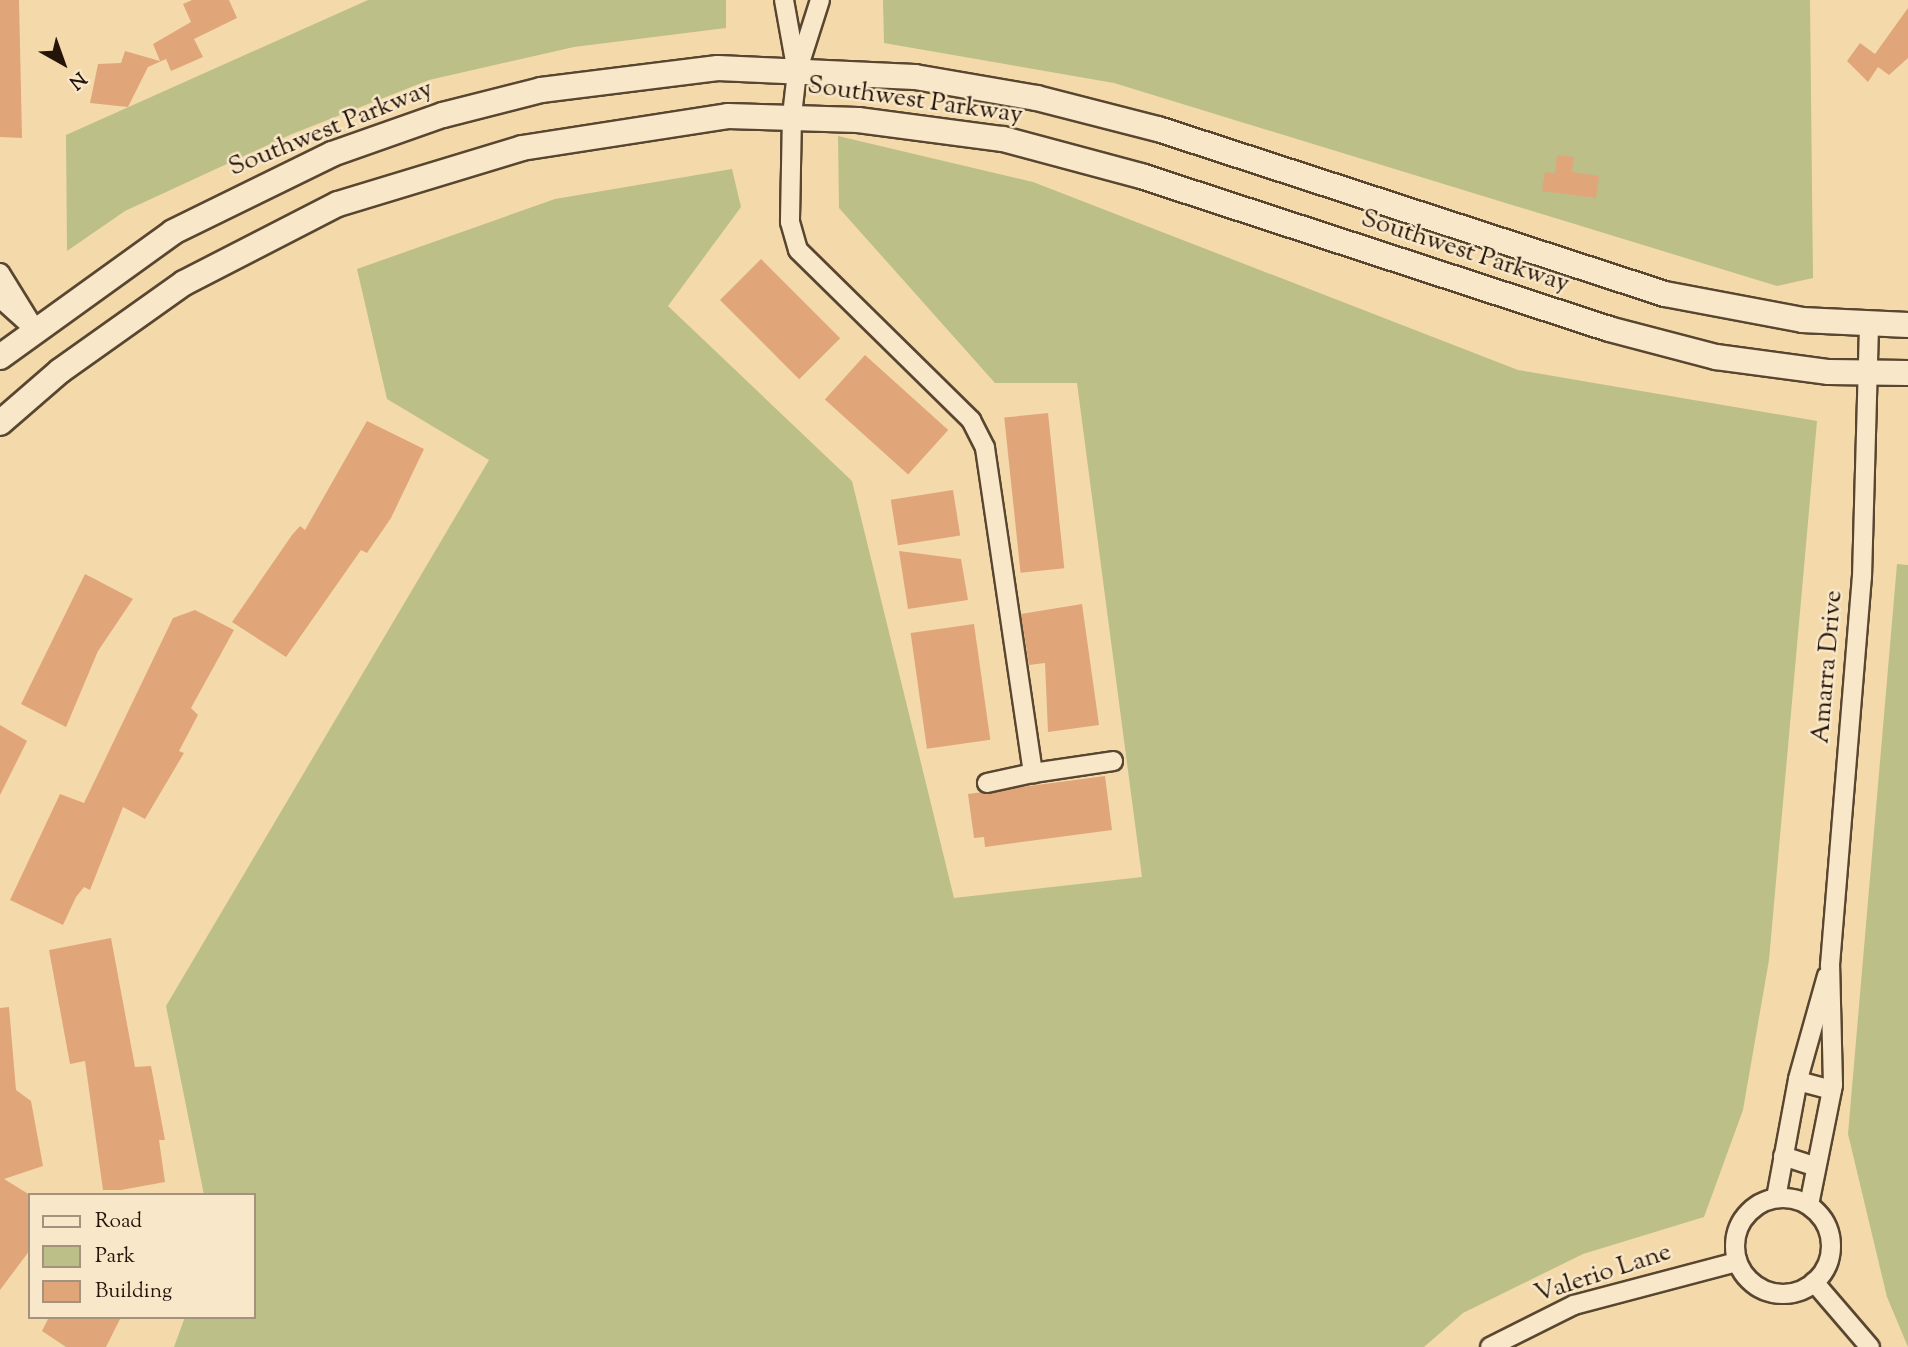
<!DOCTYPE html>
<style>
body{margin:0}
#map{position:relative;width:1908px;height:1347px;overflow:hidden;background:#f4daaa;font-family:"Sorts Mill Goudy",serif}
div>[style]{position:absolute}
.green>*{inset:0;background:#bcbf88}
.building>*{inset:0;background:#e1a57a;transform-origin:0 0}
.roads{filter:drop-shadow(2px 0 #594631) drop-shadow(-2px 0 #594631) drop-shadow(0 2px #594631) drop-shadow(0 -2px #594631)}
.street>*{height:18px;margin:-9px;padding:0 9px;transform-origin:9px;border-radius:9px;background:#f8e7c8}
.street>.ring{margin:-9px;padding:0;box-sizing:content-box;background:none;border:18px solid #f8e7c8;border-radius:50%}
.secondary>*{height:24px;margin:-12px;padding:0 12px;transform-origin:12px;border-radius:12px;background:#f8e7c8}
span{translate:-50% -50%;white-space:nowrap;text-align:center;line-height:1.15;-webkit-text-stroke:5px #f8e7c8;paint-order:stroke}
.street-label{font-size:26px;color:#251409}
.legend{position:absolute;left:28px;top:1193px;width:228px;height:126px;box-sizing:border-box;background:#f8e7c8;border:2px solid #a4937c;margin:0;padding:9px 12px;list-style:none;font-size:21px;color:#251409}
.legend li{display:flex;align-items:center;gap:14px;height:35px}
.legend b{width:35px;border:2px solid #a4937c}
.north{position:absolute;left:28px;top:28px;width:70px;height:70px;-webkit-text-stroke:5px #f8e7c8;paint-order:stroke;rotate:140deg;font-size:19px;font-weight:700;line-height:28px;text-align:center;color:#251409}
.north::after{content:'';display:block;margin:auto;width:24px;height:32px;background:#251409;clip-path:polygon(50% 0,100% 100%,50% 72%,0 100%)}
</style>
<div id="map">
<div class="green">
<div style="clip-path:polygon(368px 0,726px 0,726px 28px,574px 47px,429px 80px,292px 134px,125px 211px,67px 251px,66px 135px)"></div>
<div style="clip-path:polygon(883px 0,1810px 0,1813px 278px,1777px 286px,1114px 83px,884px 43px)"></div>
<div style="clip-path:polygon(838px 136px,1033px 182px,1518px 370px,1817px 421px,1769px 960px,1743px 1110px,1704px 1217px,1583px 1254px,1463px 1313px,1424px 1347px,174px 1347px,185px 1317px,254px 1317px,254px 1195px,204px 1195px,166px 1006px,489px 460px,387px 399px,357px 269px,555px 199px,732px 169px,741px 207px,668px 306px,852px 481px,954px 898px,1142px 877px,1077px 383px,995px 383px,839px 208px)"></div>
<div style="clip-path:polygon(1897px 564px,1908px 565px,1908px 1347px,1887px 1297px,1848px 1134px)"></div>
</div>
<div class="building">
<div style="clip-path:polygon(0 0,19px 0,22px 138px,0 137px)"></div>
<div style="clip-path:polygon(192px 0,229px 0,237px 18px,194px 39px,203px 57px,171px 71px,166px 59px,148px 67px,128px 107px,90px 103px,98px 64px,121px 63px,125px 51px,160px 61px,153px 44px,191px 22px,183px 4px)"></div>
<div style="clip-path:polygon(1908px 8px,1908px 58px,1889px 75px,1878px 67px,1868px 82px,1847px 61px,1860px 43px,1875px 54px)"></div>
<div style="clip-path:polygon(1557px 155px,1574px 157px,1572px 172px,1599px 176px,1596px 198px,1542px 191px,1545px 172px,1555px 173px)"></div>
<div style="left:761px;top:259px;width:112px;height:58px;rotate:45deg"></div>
<div style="left:865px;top:355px;width:112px;height:60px;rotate:42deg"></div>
<div style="left:1048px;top:413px;width:156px;height:44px;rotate:84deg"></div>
<div style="clip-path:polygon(367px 421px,424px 449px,391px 518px,367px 553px,361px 550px,286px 657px,232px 622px,292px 535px,300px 526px,305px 530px)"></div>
<div style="left:953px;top:490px;width:46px;height:63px;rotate:81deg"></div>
<div style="clip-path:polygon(899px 551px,961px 559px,968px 600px,908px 609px)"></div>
<div style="clip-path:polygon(85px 574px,133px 599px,98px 651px,66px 727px,21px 704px)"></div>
<div style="clip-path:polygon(1082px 604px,1099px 725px,1048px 732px,1045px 663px,1029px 665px,1021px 614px)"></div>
<div style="clip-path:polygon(195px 610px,234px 630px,191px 708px,198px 715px,179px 751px,184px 753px,145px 819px,123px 807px,90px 890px,84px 887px,76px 897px,63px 925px,10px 900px,60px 794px,84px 803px,173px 618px)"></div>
<div style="left:974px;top:624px;width:117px;height:64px;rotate:82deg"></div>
<div style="clip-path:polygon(0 725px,27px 741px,0 795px)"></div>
<div style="clip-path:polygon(1105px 776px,1112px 830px,985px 847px,984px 837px,974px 838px,968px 794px)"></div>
<div style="clip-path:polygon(111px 938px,135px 1067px,151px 1066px,165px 1140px,159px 1140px,165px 1182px,121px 1190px,103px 1190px,85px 1061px,70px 1064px,49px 950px)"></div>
<div style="clip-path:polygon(9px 1007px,16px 1090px,31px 1101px,43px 1166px,4px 1179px,30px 1195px,30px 1250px,0 1290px,0 1008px)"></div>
<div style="clip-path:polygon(49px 1317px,121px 1317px,106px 1347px,66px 1347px,42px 1331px)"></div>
</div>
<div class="roads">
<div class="street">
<div style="left:784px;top:0;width:73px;rotate:79.8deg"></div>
<div style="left:820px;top:0;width:76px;rotate:107.7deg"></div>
<div style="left:797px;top:72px;width:43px;rotate:96.6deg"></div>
<div style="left:792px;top:115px;width:107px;rotate:91.1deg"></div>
<div style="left:790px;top:222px;width:29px;rotate:74deg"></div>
<div style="left:798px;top:250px;width:243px;rotate:44.5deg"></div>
<div style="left:971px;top:420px;width:31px;rotate:63deg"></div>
<div style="left:985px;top:448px;width:329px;rotate:81.6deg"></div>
<div style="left:1033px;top:773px;width:81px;rotate:-8.5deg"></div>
<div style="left:0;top:273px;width:65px;rotate:58.3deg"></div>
<div style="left:0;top:298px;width:42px;rotate:42.1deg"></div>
<div style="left:987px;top:783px;width:47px;rotate:-12.3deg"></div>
<div style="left:1798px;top:1081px;width:35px;rotate:15deg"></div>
<div style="left:1783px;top:1156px;width:35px;rotate:18deg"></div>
<div style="left:1776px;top:1198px;width:121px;rotate:-79.5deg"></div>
<div style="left:1798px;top:1079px;width:107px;rotate:-74.3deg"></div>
<div class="ring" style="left:1735px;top:1198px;width:78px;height:78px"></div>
<div style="left:1809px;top:1205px;width:122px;rotate:-78.7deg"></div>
<div style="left:1833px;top:1085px;width:120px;rotate:-91.4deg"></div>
<div style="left:1830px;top:965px;width:389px;rotate:-85.3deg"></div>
<div style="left:1862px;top:577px;width:254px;rotate:-88.4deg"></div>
<div style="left:1814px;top:1282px;width:86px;rotate:49.3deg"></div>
<div style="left:1490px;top:1347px;width:94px;rotate:-26.6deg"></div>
<div style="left:1574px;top:1305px;width:169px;rotate:-14.8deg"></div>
</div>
<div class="secondary">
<div style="left:0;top:357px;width:213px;rotate:-35.8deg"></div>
<div style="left:173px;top:232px;width:177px;rotate:-26.1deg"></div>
<div style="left:332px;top:154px;width:118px;rotate:-19.4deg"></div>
<div style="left:443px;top:115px;width:101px;rotate:-14.3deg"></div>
<div style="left:541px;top:90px;width:178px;rotate:-7.1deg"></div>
<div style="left:718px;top:68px;width:197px;rotate:2.6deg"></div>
<div style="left:915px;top:77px;width:124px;rotate:9.8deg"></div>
<div style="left:1037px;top:98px;width:125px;rotate:14.4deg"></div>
<div style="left:1158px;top:129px;width:533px;rotate:18.03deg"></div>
<div style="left:1665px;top:294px;width:139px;rotate:10.7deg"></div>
<div style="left:1802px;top:320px;width:106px;rotate:2.7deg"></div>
<div style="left:0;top:423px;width:79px;rotate:-40.9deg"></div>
<div style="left:60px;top:371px;width:152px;rotate:-35.4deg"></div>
<div style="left:184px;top:283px;width:173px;rotate:-27.2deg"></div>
<div style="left:338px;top:204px;width:192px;rotate:-16.9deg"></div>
<div style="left:522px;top:148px;width:208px;rotate:-8.8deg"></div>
<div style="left:728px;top:116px;width:130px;rotate:1.8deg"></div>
<div style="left:858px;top:120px;width:146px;rotate:7.5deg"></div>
<div style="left:1003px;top:139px;width:143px;rotate:15deg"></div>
<div style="left:1141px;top:176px;width:492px;rotate:18.1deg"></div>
<div style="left:1609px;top:329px;width:111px;rotate:14.7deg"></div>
<div style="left:1716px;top:357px;width:114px;rotate:7.6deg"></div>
<div style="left:1829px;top:372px;width:79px;rotate:0.7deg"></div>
</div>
</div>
<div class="street-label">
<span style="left:915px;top:101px;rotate:8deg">Southwest Parkway</span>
<span style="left:331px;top:129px;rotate:-22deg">Southwest Parkway</span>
<span style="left:1465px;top:252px;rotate:18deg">Southwest Parkway</span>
<span style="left:1828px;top:667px;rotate:-85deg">Amarra Drive</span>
<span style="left:1603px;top:1274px;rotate:-18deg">Valerio Lane</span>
</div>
<ul class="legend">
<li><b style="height:9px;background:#f8e7c8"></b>Road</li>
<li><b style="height:19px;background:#bcbf88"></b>Park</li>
<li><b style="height:19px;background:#e1a57a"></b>Building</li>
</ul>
<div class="north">N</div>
</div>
